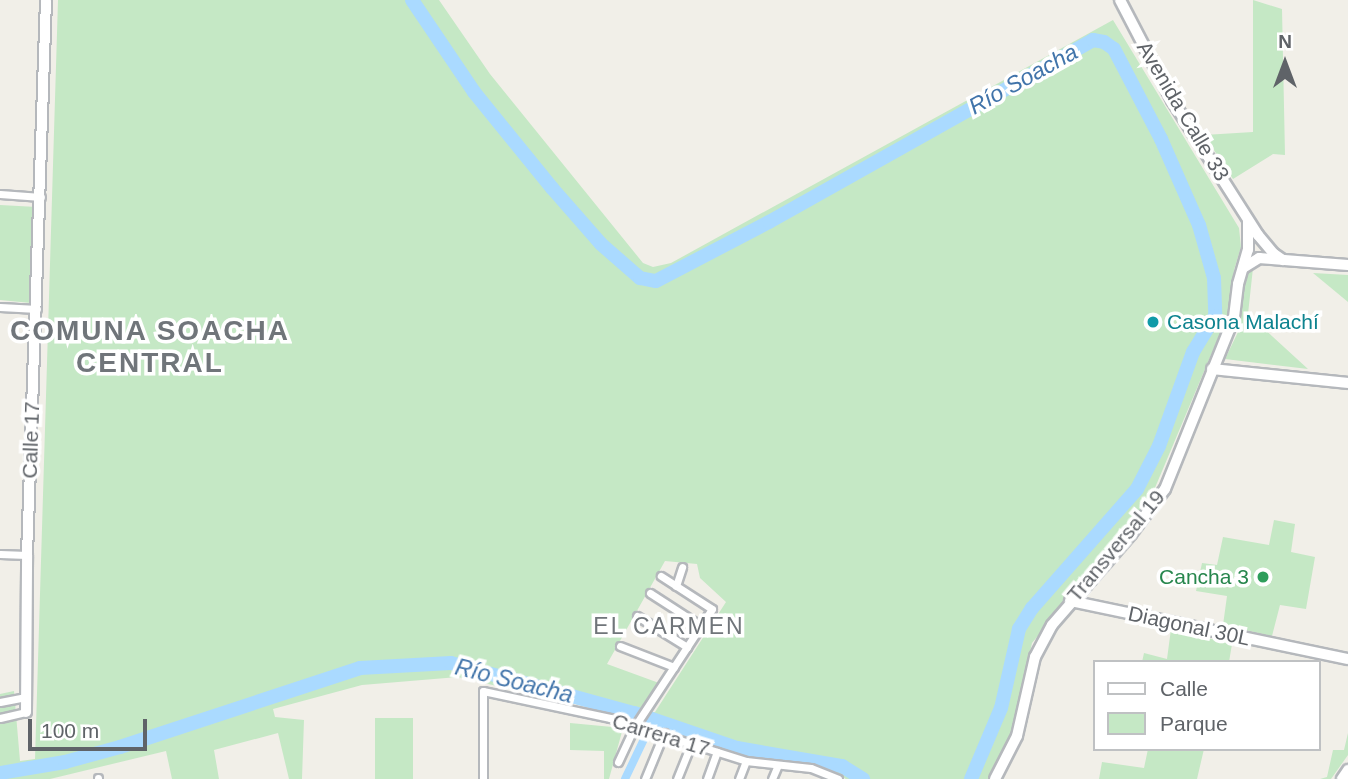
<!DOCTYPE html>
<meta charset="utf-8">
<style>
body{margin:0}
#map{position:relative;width:1348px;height:779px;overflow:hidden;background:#f1efe8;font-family:Arial,sans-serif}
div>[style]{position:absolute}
.green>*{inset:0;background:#c5e8c5;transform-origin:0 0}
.canal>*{height:8px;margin:-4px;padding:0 4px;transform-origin:4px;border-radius:4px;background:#aadaff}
.river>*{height:14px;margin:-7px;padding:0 7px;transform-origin:7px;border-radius:7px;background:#aadaff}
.roads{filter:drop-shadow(2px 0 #b5b8bc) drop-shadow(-2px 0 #b5b8bc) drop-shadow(0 2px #b5b8bc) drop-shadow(0 -2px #b5b8bc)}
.street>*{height:7px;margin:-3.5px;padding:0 3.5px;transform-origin:3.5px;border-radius:3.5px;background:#fff}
.secondary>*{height:10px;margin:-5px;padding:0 5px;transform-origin:5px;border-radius:5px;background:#fff}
.dots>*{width:19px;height:19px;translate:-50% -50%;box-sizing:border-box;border:4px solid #fff;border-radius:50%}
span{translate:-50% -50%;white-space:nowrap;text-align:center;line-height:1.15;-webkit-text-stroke:7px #fff;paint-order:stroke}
.street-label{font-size:21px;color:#5f6368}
.culture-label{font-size:21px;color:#0d838f}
.left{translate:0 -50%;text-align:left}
.leisure-label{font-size:21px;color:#27864d}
.right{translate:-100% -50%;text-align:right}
.water-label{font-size:23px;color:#4174aa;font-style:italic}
.neighbourhood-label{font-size:23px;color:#70757a;letter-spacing:2px}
.district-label{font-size:28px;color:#70757a;font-weight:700;letter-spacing:2px}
.legend{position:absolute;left:1093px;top:660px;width:228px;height:91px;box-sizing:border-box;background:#fff;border:2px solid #bfc1c3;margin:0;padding:9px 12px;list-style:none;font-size:21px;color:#5f6368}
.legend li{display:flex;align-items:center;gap:14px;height:35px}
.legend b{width:35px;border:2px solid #bfc1c3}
.north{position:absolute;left:1250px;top:28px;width:70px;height:70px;-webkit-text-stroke:5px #fff;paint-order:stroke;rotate:0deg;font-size:19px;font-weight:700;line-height:28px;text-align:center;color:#5f6368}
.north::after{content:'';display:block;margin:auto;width:24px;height:32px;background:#5f6368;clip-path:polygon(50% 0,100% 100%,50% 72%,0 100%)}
.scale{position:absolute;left:28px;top:719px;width:119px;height:32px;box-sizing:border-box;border:4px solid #5f6368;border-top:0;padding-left:9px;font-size:21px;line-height:24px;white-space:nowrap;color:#5f6368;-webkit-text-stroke:5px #fff;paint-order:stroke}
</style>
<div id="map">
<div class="green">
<div style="clip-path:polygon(evenodd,58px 0,439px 0,490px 74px,643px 263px,653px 267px,671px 263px,1113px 20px,1239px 228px,1241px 247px,1234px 270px,1232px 305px,1149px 502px,1032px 643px,1013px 729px,989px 779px,846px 779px,823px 767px,739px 754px,632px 717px,458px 677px,362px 685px,273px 709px,275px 717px,304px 720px,302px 779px,289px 779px,278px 733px,214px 750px,219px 779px,172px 779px,166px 751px,50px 779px,0 779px,0 694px,14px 691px,20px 761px,35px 759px,58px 0,665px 561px,697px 564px,700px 578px,726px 602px,655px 712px,650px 712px,640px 709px,659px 683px,607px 664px,665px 561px)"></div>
<div style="clip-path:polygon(1253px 0,1282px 9px,1285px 155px,1273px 154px,1233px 179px,1204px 135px,1253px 132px)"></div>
<div style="clip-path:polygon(0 205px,37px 207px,31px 303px,0 300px)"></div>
<div style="clip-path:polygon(1247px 268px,1253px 268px,1248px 314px,1308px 369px,1225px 359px,1238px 332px)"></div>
<div style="clip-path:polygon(1313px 273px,1348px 275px,1348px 302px)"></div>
<div style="clip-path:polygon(1274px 520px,1295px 524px,1291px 552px,1315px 557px,1306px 609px,1280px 605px,1272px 636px,1223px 625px,1227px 596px,1196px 591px,1202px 563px,1217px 565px,1223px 537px,1269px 545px)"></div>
<div style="clip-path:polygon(1171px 629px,1232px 644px,1229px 662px,1142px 662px,1144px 653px,1167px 659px)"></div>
<div style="left:413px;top:718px;width:61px;height:38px;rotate:90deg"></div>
<div style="clip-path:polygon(570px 723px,623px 728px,609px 779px,604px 779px,604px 751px,570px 750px)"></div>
<div style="clip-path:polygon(1348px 733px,1348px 755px,1331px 779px,1320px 779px,1327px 777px,1333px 750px,1344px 750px)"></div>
<div style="clip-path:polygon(1148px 749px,1204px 749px,1197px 779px,1099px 779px,1102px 762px,1144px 768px)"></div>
</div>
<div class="canal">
<div style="left:625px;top:779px;width:49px;rotate:-64.5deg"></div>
</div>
<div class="river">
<div style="left:412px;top:0;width:111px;rotate:56deg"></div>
<div style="left:474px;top:92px;width:124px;rotate:50.9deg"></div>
<div style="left:552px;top:188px;width:74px;rotate:48.8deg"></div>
<div style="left:601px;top:244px;width:52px;rotate:41.1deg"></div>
<div style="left:640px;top:278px;width:16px;rotate:11deg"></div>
<div style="left:656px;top:281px;width:127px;rotate:-27.6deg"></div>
<div style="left:769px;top:222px;width:372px;rotate:-29.3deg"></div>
<div style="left:1093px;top:40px;width:11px;rotate:10deg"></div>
<div style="left:1104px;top:42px;width:12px;rotate:35deg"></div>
<div style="left:1114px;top:49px;width:102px;rotate:62.4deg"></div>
<div style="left:1161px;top:139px;width:94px;rotate:66.2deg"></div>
<div style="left:1199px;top:225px;width:55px;rotate:74.2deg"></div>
<div style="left:1214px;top:278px;width:38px;rotate:88deg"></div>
<div style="left:1215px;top:316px;width:42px;rotate:121.4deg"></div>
<div style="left:1193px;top:352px;width:100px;rotate:109.9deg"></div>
<div style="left:1159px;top:446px;width:48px;rotate:117.1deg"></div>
<div style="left:1137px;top:489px;width:159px;rotate:131.4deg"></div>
<div style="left:1032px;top:608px;width:25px;rotate:122deg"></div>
<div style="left:1019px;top:629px;width:81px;rotate:102.8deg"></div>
<div style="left:1001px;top:708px;width:77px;rotate:112.9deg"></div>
<div style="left:0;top:773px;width:66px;rotate:-9.6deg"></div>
<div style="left:65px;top:762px;width:57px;rotate:-15.3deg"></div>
<div style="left:120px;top:747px;width:253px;rotate:-18.2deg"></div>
<div style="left:360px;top:668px;width:91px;rotate:-3.1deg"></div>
<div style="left:451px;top:663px;width:190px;rotate:15.3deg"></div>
<div style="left:634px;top:713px;width:109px;rotate:18.8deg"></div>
<div style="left:737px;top:748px;width:107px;rotate:9.7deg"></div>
<div style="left:842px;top:766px;width:25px;rotate:32deg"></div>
</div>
<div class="roads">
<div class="street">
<div style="left:0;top:194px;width:41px;rotate:4.2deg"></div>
<div style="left:0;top:307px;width:37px;rotate:3deg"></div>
<div style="left:0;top:554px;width:27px;rotate:2deg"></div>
<div style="left:676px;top:586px;width:20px;rotate:-72deg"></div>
<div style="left:650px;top:593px;width:61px;rotate:32.9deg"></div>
<div style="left:637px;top:616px;width:59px;rotate:31.8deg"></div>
<div style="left:620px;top:646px;width:58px;rotate:21.3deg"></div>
<div style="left:0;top:702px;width:25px;rotate:-11deg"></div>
<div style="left:0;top:718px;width:27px;rotate:-13deg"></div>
<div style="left:618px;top:762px;width:40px;rotate:-65deg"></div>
<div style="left:635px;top:726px;width:140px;rotate:-56.7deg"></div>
<div style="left:712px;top:609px;width:61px;rotate:-147.1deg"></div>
<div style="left:98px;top:778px;width:1px;rotate:90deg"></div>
<div style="left:483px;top:779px;width:88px;rotate:-90deg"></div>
<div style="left:483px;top:691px;width:130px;rotate:12deg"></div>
<div style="left:610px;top:718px;width:143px;rotate:17.5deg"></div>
<div style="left:746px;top:761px;width:65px;rotate:6.1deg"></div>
<div style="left:811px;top:768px;width:29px;rotate:22deg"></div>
<div style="left:645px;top:779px;width:50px;rotate:-67.6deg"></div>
<div style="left:677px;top:779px;width:38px;rotate:-68deg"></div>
<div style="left:707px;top:779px;width:29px;rotate:-70deg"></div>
<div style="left:739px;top:779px;width:19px;rotate:-69deg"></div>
<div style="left:772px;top:779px;width:15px;rotate:-67deg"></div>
</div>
<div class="secondary">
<div style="left:1120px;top:0;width:113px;rotate:62.5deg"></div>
<div style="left:1172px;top:100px;width:160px;rotate:57.5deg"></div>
<div style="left:1258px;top:235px;width:25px;rotate:50deg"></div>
<div style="left:1274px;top:254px;width:11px;rotate:34deg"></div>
<div style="left:1243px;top:268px;width:19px;rotate:-32deg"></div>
<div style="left:1259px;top:258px;width:89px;rotate:4.5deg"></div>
<div style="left:1212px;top:369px;width:137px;rotate:5.9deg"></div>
<div style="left:1070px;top:601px;width:284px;rotate:11.8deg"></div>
<div style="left:26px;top:712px;width:157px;rotate:-89.6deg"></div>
<div style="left:27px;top:555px;width:555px;rotate:-88.04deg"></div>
<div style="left:995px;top:779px;width:48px;rotate:-62.9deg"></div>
<div style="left:1017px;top:736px;width:81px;rotate:-77.2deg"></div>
<div style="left:1035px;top:657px;width:36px;rotate:-62deg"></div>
<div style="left:1052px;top:625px;width:121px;rotate:-49deg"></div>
<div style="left:1131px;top:534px;width:56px;rotate:-52.9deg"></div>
<div style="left:1165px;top:489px;width:185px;rotate:-68.1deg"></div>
<div style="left:1234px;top:317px;width:33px;rotate:-83deg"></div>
<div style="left:1238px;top:284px;width:35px;rotate:-74deg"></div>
<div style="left:1248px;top:250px;width:29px;rotate:-90deg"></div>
<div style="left:1342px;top:779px;width:11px;rotate:-56deg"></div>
</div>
</div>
<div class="dots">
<div style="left:1153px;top:322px;background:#0f9aa8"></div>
<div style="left:1263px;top:577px;background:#2e9e5b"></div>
</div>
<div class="street-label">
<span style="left:1183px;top:111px;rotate:59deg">Avenida Calle 33</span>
<span style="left:31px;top:440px;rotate:-88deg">Calle 17</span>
<span style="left:1116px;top:546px;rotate:-50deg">Transversal 19</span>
<span style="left:1189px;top:626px;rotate:12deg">Diagonal 30L</span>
<span style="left:661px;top:735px;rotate:17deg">Carrera 17</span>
</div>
<div class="culture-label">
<span class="left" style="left:1167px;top:322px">Casona Malachí</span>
</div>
<div class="leisure-label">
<span class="right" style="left:1249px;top:577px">Cancha 3</span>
</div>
<div class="water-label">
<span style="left:1023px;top:79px;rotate:-29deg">Río Soacha</span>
<span style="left:514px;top:681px;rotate:14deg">Río Soacha</span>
</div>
<div class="neighbourhood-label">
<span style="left:669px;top:626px">EL CARMEN</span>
</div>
<div class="district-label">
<span style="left:150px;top:347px">COMUNA SOACHA<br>CENTRAL</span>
</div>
<ul class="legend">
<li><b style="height:9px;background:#fff"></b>Calle</li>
<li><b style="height:19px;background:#c5e8c5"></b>Parque</li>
</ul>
<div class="north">N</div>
<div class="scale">100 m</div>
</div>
